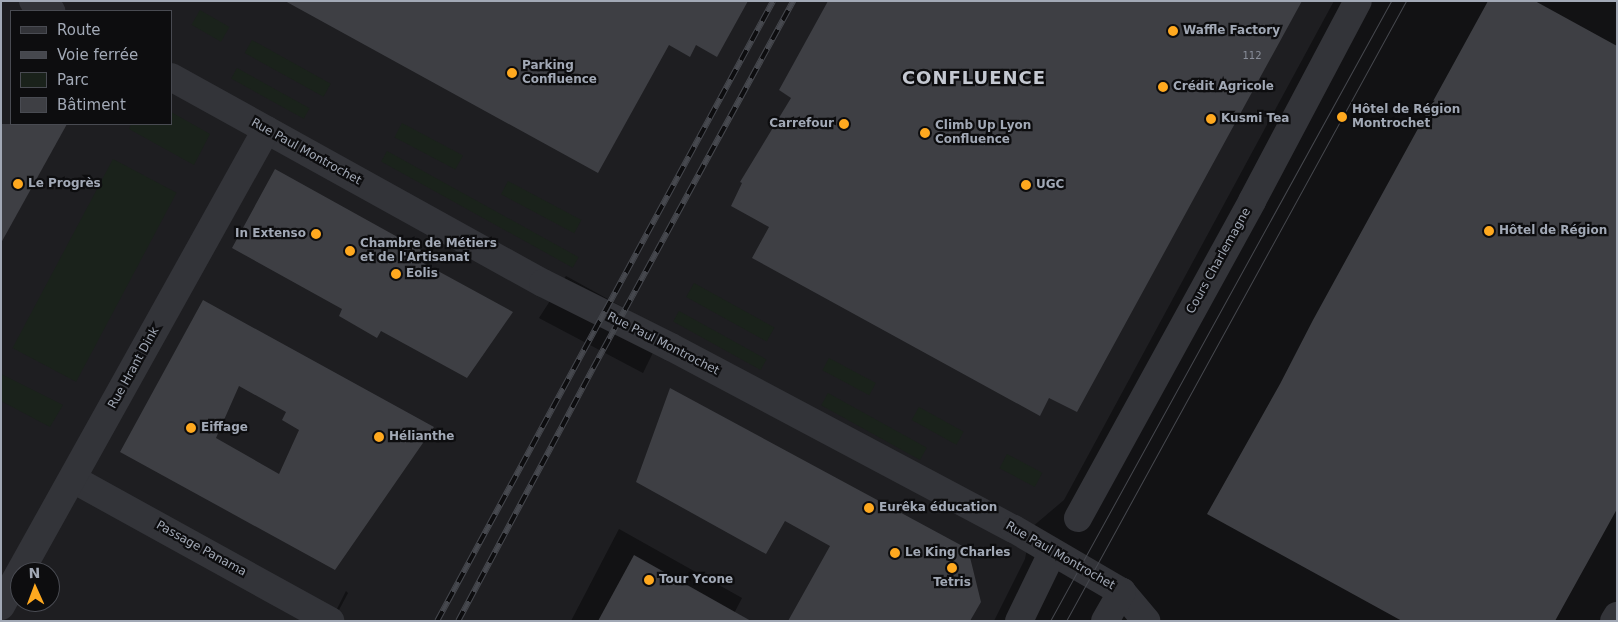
<!DOCTYPE html>
<meta charset="utf-8">
<style>
body{margin:0}
#map{position:relative;width:1618px;height:622px;overflow:hidden;background:#121214;font-family:"DejaVu Sans",sans-serif}
div>[style]{position:absolute}
.built>*{inset:0;background:#1e1e21}
.green>*{inset:0;background:#1a221b;transform-origin:0 0}
.building>*{inset:0;background:#3e3f44}
.minor>*{height:28px;margin:-14px;padding:0 14px;transform-origin:14px;border-radius:14px;background:#333439}
.tram>*{height:1px;margin:-0.5px;padding:0 0.5px;transform-origin:0.5px;border-radius:0.5px;background:#46484e}
.rail>*{height:5.5px;margin-top:-2.75px;transform-origin:0;background:repeating-linear-gradient(90deg,#0d0d0f 0 11px,#46484e 0 22px);box-sizing:border-box;border-block:1px solid #46484e}
.dots>*{width:14px;height:14px;translate:-50% -50%;box-sizing:border-box;border:2px solid #0d0d0f;border-radius:50%}
span{translate:-50% -50%;white-space:nowrap;text-align:center;line-height:1.15;-webkit-text-stroke:4.5px #0d0d0f;paint-order:stroke}
.number-label{font-size:10px;color:#898e9a}
.number-label span{-webkit-text-stroke-width:0}
.poi-label{font-size:12px;color:#a2a9b6;font-weight:700}
.left{translate:0 -50%;text-align:left}
.right{translate:-100% -50%;text-align:right}
.street-label{font-size:12px;color:#a2a9b6}
.district-label{font-size:18px;color:#c4c8d1;font-weight:700;letter-spacing:1px}
.frame{position:absolute;inset:0;border:2px solid #a2a9b6;pointer-events:none}
.legend{position:absolute;left:10px;top:10px;width:162px;height:115px;box-sizing:border-box;background:#0d0d0f;border:1px solid #494b52;margin:0;padding:6px 9px;list-style:none;font-size:15px;color:#a2a9b6}
.legend li{display:flex;align-items:center;gap:10px;height:25px}
.legend b{width:25px;border:1px solid #494b52}
.north{position:absolute;left:10px;top:562px;width:50px;height:50px;box-sizing:border-box;background:#0d0d0f;border:1px solid #494b52;border-radius:50%;rotate:358deg;font-size:14px;font-weight:700;line-height:20px;text-align:center;color:#a2a9b6}
.north::after{content:'';display:block;margin:auto;width:18px;height:22px;background:#ffa91f;clip-path:polygon(50% 0,100% 100%,50% 72%,0 100%)}
</style>
<div id="map">
<div class="built">
<div style="clip-path:polygon(evenodd,1px 1px,1334px 1px,1064px 500px,1031px 528px,1025px 559px,994px 621px,730px 621px,742px 598px,619px 529px,571px 621px,333px 621px,348px 593px,346px 591px,331px 621px,1px 621px,1px 1px,11px 11px,171px 11px,171px 124px,11px 124px,11px 11px,1px 1px,566px 276px,664px 330px,643px 373px,539px 318px,566px 276px,1px 1px,20px 572px,50px 572px,50px 602px,20px 602px,20px 572px)"></div>
</div>
<div class="green">
<div style="left:200px;top:10px;width:34px;height:17px;rotate:30deg"></div>
<div style="left:252px;top:40px;width:90px;height:15px;rotate:29deg"></div>
<div style="left:237px;top:68px;width:83px;height:12px;rotate:29deg"></div>
<div style="clip-path:polygon(171px 112px,210px 134px,194px 165px,129px 129px,131px 124px,171px 124px)"></div>
<div style="left:402px;top:123px;width:69px;height:16px;rotate:28deg"></div>
<div style="left:387px;top:151px;width:219px;height:12px;rotate:29deg"></div>
<div style="left:113px;top:159px;width:72px;height:214px;rotate:28deg"></div>
<div style="left:508px;top:181px;width:83px;height:15px;rotate:28deg"></div>
<div style="left:694px;top:283px;width:92px;height:16px;rotate:29deg"></div>
<div style="left:679px;top:311px;width:100px;height:12px;rotate:29deg"></div>
<div style="left:829px;top:358px;width:53px;height:14px;rotate:28deg"></div>
<div style="clip-path:polygon(1px 374px,63px 405px,50px 427px,1px 401px)"></div>
<div style="left:828px;top:393px;width:113px;height:14px;rotate:29deg"></div>
<div style="left:919px;top:407px;width:51px;height:15px;rotate:29deg"></div>
<div style="left:1007px;top:454px;width:40px;height:16px;rotate:28deg"></div>
</div>
<div class="building">
<div style="clip-path:polygon(285px 1px,748px 1px,717px 57px,696px 45px,690px 57px,669px 45px,598px 173px)"></div>
<div style="clip-path:polygon(828px 1px,1302px 1px,1077px 412px,1049px 398px,1040px 416px,752px 258px,769px 227px,731px 206px,742px 183px,740px 182px,791px 98px,779px 90px)"></div>
<div style="clip-path:polygon(1488px 1px,1535px 1px,1617px 46px,1617px 509px,1555px 621px,1402px 621px,1207px 514px,1280px 384px,1313px 320px)"></div>
<div style="clip-path:polygon(1px 124px,67px 124px,1px 243px)"></div>
<div style="clip-path:polygon(275px 169px,421px 250px,416px 259px,513px 312px,467px 378px,381px 331px,377px 338px,339px 316px,342px 309px,232px 248px)"></div>
<div style="clip-path:polygon(evenodd,203px 300px,434px 427px,335px 570px,120px 452px,203px 300px,239px 386px,286px 412px,282px 420px,299px 430px,279px 474px,216px 438px,239px 386px)"></div>
<div style="clip-path:polygon(670px 388px,968px 549px,981px 602px,970px 621px,788px 621px,830px 546px,785px 521px,766px 554px,636px 482px)"></div>
<div style="clip-path:polygon(634px 555px,751px 621px,598px 621px)"></div>
</div>
<div class="minor">
<div style="left:33px;top:1px;width:21px;rotate:29deg"></div>
<div style="left:171px;top:77px;width:425px;rotate:29deg"></div>
<div style="left:543px;top:283px;width:143px;rotate:26.6deg"></div>
<div style="left:671px;top:347px;width:388px;rotate:28deg"></div>
<div style="left:1014px;top:529px;width:125px;rotate:30.3deg"></div>
<div style="left:1122px;top:592px;width:38px;rotate:50deg"></div>
<div style="left:73px;top:479px;width:294px;rotate:28.9deg"></div>
<div style="left:1078px;top:518px;width:362px;rotate:-61.2deg"></div>
<div style="left:1252px;top:201px;width:226px;rotate:-62.1deg"></div>
<div style="left:1px;top:606px;width:545px;rotate:-60.89deg"></div>
<div style="left:1019px;top:621px;width:76px;rotate:-64.1deg"></div>
<div style="left:1105px;top:621px;width:34px;rotate:-60deg"></div>
<div style="left:1614px;top:621px;width:6px;rotate:-59deg"></div>
</div>
<div class="tram">
<div style="left:1050px;top:621px;width:708px;rotate:-61.19deg"></div>
<div style="left:1066px;top:621px;width:707px;rotate:-61.26deg"></div>
</div>
<div class="rail">
<div style="left:437px;top:621px;width:705px;rotate:-61.55deg"></div>
<div style="left:458px;top:621px;width:287px;rotate:-61.9deg"></div>
<div style="left:593px;top:368px;width:418px;rotate:-61.4deg"></div>
</div>
<div class="dots">
<div style="left:1173px;top:31px;background:#ffa91f"></div>
<div style="left:512px;top:73px;background:#ffa91f"></div>
<div style="left:1163px;top:87px;background:#ffa91f"></div>
<div style="left:1342px;top:117px;background:#ffa91f"></div>
<div style="left:1211px;top:119px;background:#ffa91f"></div>
<div style="left:844px;top:124px;background:#ffa91f"></div>
<div style="left:925px;top:133px;background:#ffa91f"></div>
<div style="left:18px;top:184px;background:#ffa91f"></div>
<div style="left:1026px;top:185px;background:#ffa91f"></div>
<div style="left:1489px;top:231px;background:#ffa91f"></div>
<div style="left:316px;top:234px;background:#ffa91f"></div>
<div style="left:350px;top:251px;background:#ffa91f"></div>
<div style="left:396px;top:274px;background:#ffa91f"></div>
<div style="left:191px;top:428px;background:#ffa91f"></div>
<div style="left:379px;top:437px;background:#ffa91f"></div>
<div style="left:869px;top:508px;background:#ffa91f"></div>
<div style="left:895px;top:553px;background:#ffa91f"></div>
<div style="left:952px;top:568px;background:#ffa91f"></div>
<div style="left:649px;top:580px;background:#ffa91f"></div>
</div>
<div class="number-label">
<span style="left:1252px;top:56px">112</span>
</div>
<div class="poi-label">
<span class="left" style="left:1183px;top:31px">Waffle Factory</span>
<span class="left" style="left:522px;top:73px">Parking<br>Confluence</span>
<span class="left" style="left:1173px;top:87px">Crédit Agricole</span>
<span class="left" style="left:1352px;top:117px">Hôtel de Région<br>Montrochet</span>
<span class="left" style="left:1221px;top:119px">Kusmi Tea</span>
<span class="right" style="left:834px;top:124px">Carrefour</span>
<span class="left" style="left:935px;top:133px">Climb Up Lyon<br>Confluence</span>
<span class="left" style="left:28px;top:184px">Le Progrès</span>
<span class="left" style="left:1036px;top:185px">UGC</span>
<span class="left" style="left:1499px;top:231px">Hôtel de Région</span>
<span class="right" style="left:306px;top:234px">In Extenso</span>
<span class="left" style="left:360px;top:251px">Chambre de Métiers<br>et de l'Artisanat</span>
<span class="left" style="left:406px;top:274px">Eolis</span>
<span class="left" style="left:201px;top:428px">Eiffage</span>
<span class="left" style="left:389px;top:437px">Hélianthe</span>
<span class="left" style="left:879px;top:508px">Eurêka éducation</span>
<span class="left" style="left:905px;top:553px">Le King Charles</span>
<span class="left" style="left:659px;top:580px">Tour Ycone</span>
<span style="left:952px;top:583px">Tetris</span>
</div>
<div class="street-label">
<span style="left:306px;top:152px;rotate:29deg">Rue Paul Montrochet</span>
<span style="left:1219px;top:261px;rotate:-61deg">Cours Charlemagne</span>
<span style="left:663px;top:344px;rotate:27deg">Rue Paul Montrochet</span>
<span style="left:134px;top:368px;rotate:-61deg">Rue Hrant Dink</span>
<span style="left:201px;top:549px;rotate:29deg">Passage Panama</span>
<span style="left:1060px;top:556px;rotate:30deg">Rue Paul Montrochet</span>
</div>
<div class="district-label">
<span style="left:974px;top:78px">CONFLUENCE</span>
</div>
<div class="frame"></div>
<ul class="legend">
<li><b style="height:6px;background:#333439"></b>Route</li>
<li><b style="height:6px;background:#46484e"></b>Voie ferrée</li>
<li><b style="height:14px;background:#1a221b"></b>Parc</li>
<li><b style="height:14px;background:#3e3f44"></b>Bâtiment</li>
</ul>
<div class="north">N</div>
</div>
